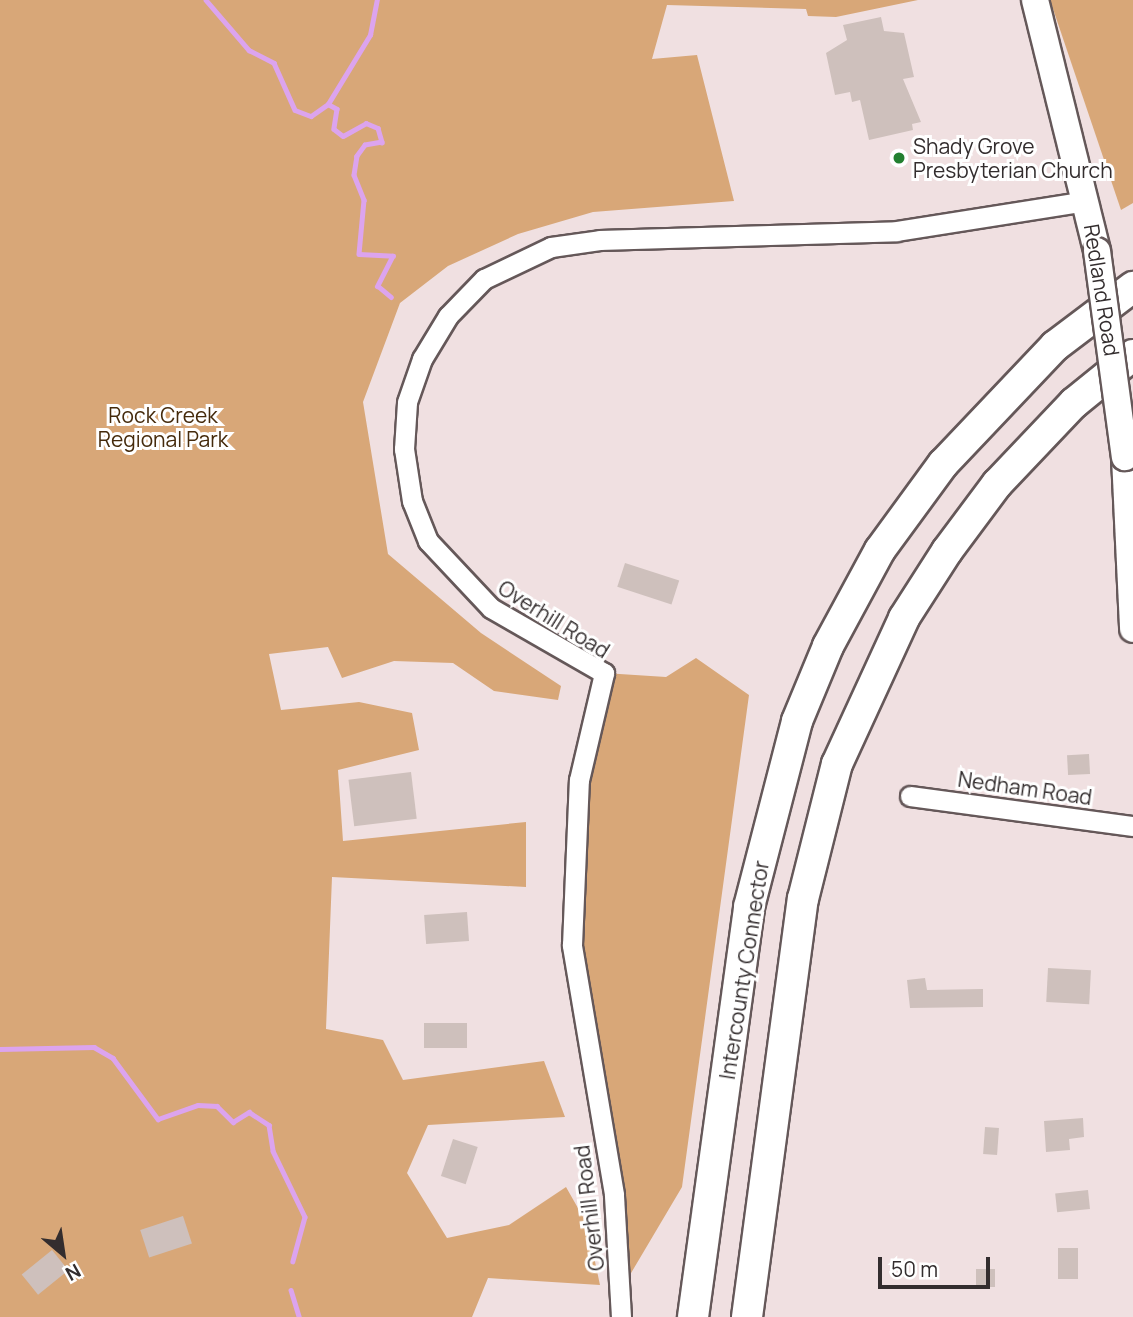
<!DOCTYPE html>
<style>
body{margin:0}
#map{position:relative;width:1133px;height:1317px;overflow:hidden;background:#f0e0e1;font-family:Manrope,sans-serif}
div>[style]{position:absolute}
.green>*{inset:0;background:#d8a778}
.stream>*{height:4.5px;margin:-2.25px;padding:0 2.25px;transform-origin:2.25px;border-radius:2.25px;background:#dca4ee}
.building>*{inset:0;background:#cec0bc;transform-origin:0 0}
.roads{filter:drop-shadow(2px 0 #655859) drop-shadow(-2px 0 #655859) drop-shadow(0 2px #655859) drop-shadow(0 -2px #655859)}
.minor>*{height:19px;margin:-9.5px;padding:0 9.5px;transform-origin:9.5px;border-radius:9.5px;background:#fff}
.major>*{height:26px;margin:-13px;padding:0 13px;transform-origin:13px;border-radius:13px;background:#fff}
.highway>*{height:30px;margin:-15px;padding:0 15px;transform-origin:15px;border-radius:15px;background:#fff}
.bridges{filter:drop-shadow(2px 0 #655859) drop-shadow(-2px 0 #655859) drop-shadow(0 2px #655859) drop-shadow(0 -2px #655859)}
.major-bridge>*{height:26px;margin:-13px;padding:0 13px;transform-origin:13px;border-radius:13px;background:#fff}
.dots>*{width:19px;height:19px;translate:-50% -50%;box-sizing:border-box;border:4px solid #fff;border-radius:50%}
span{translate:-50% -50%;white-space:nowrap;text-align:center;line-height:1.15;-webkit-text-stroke:6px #fff;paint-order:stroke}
.poi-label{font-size:21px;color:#332d2e}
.left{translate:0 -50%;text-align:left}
.street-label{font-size:21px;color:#332d2e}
.park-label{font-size:21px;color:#452a0b}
.north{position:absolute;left:28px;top:1219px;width:70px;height:70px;-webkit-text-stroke:5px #fff;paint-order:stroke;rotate:151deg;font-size:19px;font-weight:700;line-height:28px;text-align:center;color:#332d2e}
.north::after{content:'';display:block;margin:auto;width:24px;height:32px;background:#332d2e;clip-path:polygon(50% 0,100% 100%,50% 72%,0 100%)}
.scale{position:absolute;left:878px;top:1257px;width:112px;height:32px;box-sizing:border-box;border:4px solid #332d2e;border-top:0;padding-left:9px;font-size:21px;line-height:24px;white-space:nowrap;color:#332d2e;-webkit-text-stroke:5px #fff;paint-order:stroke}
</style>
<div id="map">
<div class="green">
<div style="clip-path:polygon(0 0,918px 0,836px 17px,808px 16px,806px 9px,667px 5px,652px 59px,697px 55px,734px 201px,593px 212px,518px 234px,448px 266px,400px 303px,363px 402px,388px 554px,481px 633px,561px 686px,558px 700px,494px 691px,453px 663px,394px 661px,342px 678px,328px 647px,269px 654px,281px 710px,359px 702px,412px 713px,419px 750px,338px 770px,343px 841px,526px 822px,526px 887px,332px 877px,326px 1029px,383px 1040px,403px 1080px,544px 1061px,565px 1117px,428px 1125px,407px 1173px,447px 1238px,509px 1225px,566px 1187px,587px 1224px,600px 1285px,488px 1278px,472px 1317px,0 1317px)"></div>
<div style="clip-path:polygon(1050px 0,1133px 0,1133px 203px,1121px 210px)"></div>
<div style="clip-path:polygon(696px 658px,749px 695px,682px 1187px,621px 1290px,572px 945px,579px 780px,604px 673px,666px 677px)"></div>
</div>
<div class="stream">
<div style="left:206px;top:0;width:66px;rotate:49.3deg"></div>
<div style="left:249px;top:50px;width:28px;rotate:27deg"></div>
<div style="left:274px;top:63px;width:51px;rotate:65.9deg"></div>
<div style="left:295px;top:110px;width:17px;rotate:21deg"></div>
<div style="left:311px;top:116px;width:21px;rotate:-35deg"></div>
<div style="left:328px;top:104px;width:81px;rotate:-58.7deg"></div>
<div style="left:370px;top:35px;width:36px;rotate:-79deg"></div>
<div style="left:328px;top:104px;width:10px;rotate:29deg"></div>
<div style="left:337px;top:109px;width:20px;rotate:99deg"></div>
<div style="left:334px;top:129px;width:11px;rotate:38deg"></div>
<div style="left:343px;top:136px;width:26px;rotate:-29deg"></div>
<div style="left:366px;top:123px;width:13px;rotate:23deg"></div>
<div style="left:378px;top:128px;width:15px;rotate:74deg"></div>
<div style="left:382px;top:142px;width:17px;rotate:170deg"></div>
<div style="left:365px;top:145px;width:14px;rotate:126deg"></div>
<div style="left:357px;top:156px;width:19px;rotate:99deg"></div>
<div style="left:354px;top:175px;width:27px;rotate:68deg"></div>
<div style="left:364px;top:200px;width:54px;rotate:95.3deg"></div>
<div style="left:359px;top:254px;width:34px;rotate:3deg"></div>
<div style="left:393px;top:256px;width:34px;rotate:117deg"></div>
<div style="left:378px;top:286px;width:17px;rotate:40deg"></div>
<div style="left:0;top:1049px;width:94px;rotate:-1.2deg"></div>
<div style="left:94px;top:1047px;width:22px;rotate:30deg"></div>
<div style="left:113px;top:1058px;width:76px;rotate:53.6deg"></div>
<div style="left:158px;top:1119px;width:42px;rotate:-19.3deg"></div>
<div style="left:198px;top:1105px;width:19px;rotate:3deg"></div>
<div style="left:217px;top:1106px;width:23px;rotate:45deg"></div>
<div style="left:233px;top:1122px;width:19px;rotate:-32deg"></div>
<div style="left:249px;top:1112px;width:24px;rotate:33deg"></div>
<div style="left:269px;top:1125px;width:26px;rotate:81deg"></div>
<div style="left:273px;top:1151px;width:73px;rotate:64.1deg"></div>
<div style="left:305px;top:1217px;width:46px;rotate:105.3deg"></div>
<div style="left:291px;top:1290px;width:28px;rotate:73deg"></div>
</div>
<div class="building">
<div style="clip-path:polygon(881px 17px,884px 31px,904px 33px,914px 77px,903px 79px,921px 122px,912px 124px,913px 130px,869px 140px,860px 100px,852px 102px,850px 92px,835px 95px,826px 53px,847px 40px,843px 25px)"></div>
<div style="left:625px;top:563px;width:57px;height:25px;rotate:18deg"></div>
<div style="left:1089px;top:754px;width:20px;height:22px;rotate:87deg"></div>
<div style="left:411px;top:772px;width:47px;height:63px;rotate:83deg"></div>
<div style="left:467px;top:912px;width:29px;height:43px;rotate:86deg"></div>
<div style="left:1048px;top:968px;width:43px;height:34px;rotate:3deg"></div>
<div style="clip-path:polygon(925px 978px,927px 990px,983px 989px,983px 1007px,910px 1008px,907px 980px)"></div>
<div style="left:467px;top:1023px;width:25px;height:43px;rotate:90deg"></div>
<div style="clip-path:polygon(1083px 1118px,1084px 1137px,1069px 1139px,1070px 1150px,1046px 1152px,1044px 1121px)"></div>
<div style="left:985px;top:1127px;width:14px;height:27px;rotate:4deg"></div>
<div style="left:453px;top:1139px;width:26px;height:39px;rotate:18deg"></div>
<div style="left:1088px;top:1190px;width:19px;height:33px;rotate:84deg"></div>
<div style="left:183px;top:1216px;width:29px;height:45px;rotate:72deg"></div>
<div style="left:1058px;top:1248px;width:20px;height:31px"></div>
<div style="left:52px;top:1250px;width:26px;height:39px;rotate:51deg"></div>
<div style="left:976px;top:1269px;width:19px;height:18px"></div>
</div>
<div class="roads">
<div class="minor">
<div style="left:910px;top:796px;width:225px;rotate:7.7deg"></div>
<div style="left:621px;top:1317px;width:123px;rotate:-93.3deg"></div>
<div style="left:614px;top:1194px;width:253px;rotate:-99.6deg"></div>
<div style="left:572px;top:945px;width:165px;rotate:-87.6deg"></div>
<div style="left:579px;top:780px;width:110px;rotate:-76.8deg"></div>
<div style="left:604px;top:673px;width:130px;rotate:-150.1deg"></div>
<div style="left:491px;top:608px;width:92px;rotate:-133.2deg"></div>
<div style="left:428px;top:541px;width:43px;rotate:-111.8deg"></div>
<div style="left:412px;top:501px;width:53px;rotate:-98.7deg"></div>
<div style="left:404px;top:449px;width:47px;rotate:-86.3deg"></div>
<div style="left:407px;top:402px;width:46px;rotate:-70.8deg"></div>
<div style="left:422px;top:359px;width:50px;rotate:-58.8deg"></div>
<div style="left:448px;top:316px;width:52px;rotate:-45.8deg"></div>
<div style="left:484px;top:279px;width:74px;rotate:-25.5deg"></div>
<div style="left:551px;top:247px;width:49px;rotate:-8.1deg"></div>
<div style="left:600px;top:240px;width:297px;rotate:-1.7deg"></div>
<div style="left:897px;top:231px;width:191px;rotate:-9deg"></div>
</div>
<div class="major">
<div style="left:1035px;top:0;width:259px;rotate:76.1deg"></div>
<div style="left:1125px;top:457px;width:172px;rotate:87.3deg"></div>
</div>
<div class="highway">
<div style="left:693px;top:1317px;width:414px;rotate:-82.2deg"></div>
<div style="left:749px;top:907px;width:192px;rotate:-75.5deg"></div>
<div style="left:797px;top:721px;width:81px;rotate:-67.5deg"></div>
<div style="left:828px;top:646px;width:109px;rotate:-61.6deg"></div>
<div style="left:880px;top:550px;width:107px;rotate:-53.8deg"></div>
<div style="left:943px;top:464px;width:163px;rotate:-46.5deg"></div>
<div style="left:1055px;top:346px;width:98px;rotate:-37.1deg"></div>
<div style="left:747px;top:1317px;width:422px;rotate:-82.4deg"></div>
<div style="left:803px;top:899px;width:139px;rotate:-75.9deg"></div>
<div style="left:837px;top:764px;width:161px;rotate:-65.3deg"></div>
<div style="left:904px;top:618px;width:80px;rotate:-57.3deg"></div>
<div style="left:947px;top:551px;width:84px;rotate:-53.3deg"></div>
<div style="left:997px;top:484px;width:112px;rotate:-46.5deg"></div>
<div style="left:1074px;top:403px;width:76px;rotate:-39.1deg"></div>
</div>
</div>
<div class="bridges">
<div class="major-bridge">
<div style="left:1097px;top:251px;width:208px;rotate:82.3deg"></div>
</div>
</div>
<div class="dots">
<div style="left:899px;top:158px;background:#227f30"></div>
</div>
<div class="poi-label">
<span class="left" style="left:913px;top:158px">Shady Grove<br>Presbyterian Church</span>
</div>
<div class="street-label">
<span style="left:1102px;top:290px;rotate:81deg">Redland Road</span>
<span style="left:554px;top:619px;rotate:32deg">Overhill Road</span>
<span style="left:1025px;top:788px;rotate:8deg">Nedham Road</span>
<span style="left:744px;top:970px;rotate:-81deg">Intercounty Connector</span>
<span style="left:589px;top:1208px;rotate:-97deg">Overhill Road</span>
</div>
<div class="park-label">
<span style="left:163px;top:427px">Rock Creek<br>Regional Park</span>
</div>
<div class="north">N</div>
<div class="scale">50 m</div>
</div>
